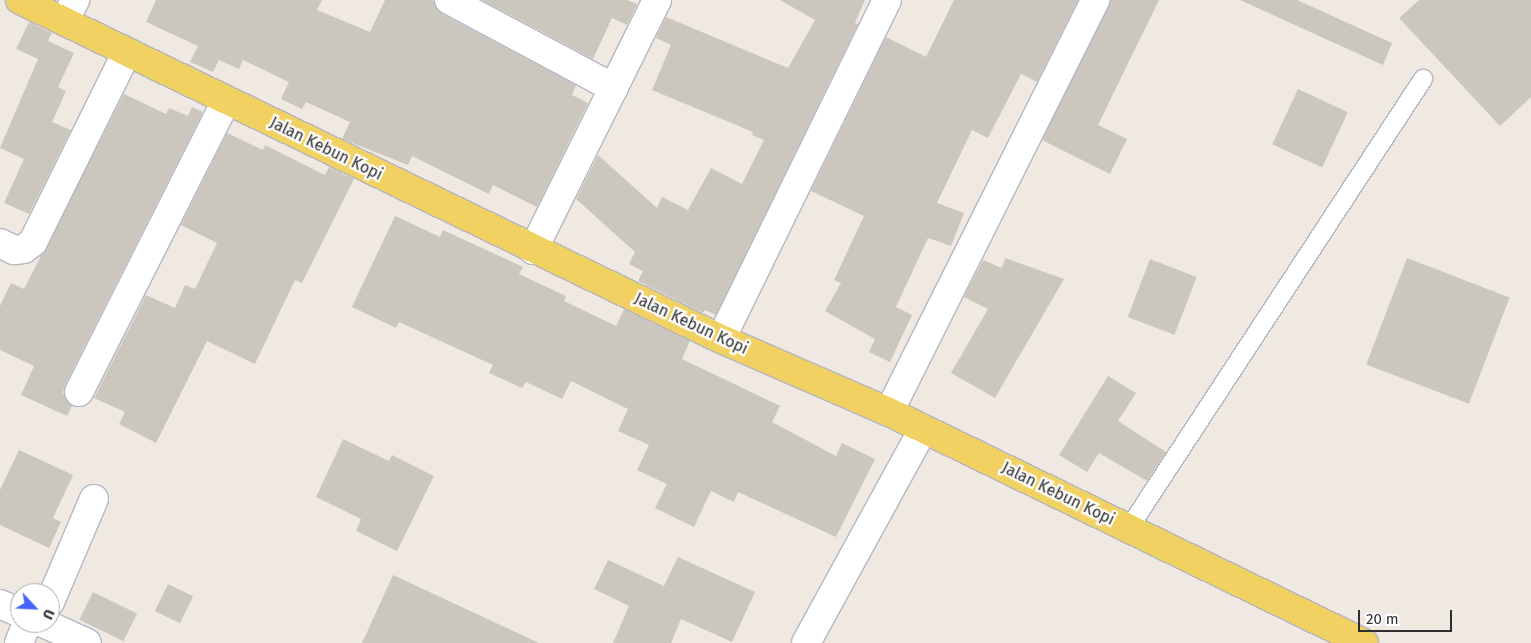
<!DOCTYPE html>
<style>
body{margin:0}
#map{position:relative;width:1531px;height:643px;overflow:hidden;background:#efe9e1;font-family:"Fira Sans",sans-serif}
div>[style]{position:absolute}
.building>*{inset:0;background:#cbc7bf;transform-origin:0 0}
.roads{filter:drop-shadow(1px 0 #b4b7c1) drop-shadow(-1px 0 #b4b7c1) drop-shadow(0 1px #b4b7c1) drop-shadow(0 -1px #b4b7c1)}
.service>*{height:18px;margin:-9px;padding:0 9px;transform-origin:9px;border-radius:9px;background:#fff}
.minor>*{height:28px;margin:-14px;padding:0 14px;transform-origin:14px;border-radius:14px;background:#fff}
.primary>*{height:28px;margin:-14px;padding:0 14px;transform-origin:14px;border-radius:14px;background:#f2d163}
span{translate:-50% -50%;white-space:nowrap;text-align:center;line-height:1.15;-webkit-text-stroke:4.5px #fff;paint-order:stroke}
.street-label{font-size:16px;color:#2e2e2e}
.north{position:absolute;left:10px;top:583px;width:50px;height:50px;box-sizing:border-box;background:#fff;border:1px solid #ababab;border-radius:50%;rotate:115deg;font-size:14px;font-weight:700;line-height:20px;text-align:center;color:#2e2e2e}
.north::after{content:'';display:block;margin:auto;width:18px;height:22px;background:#4264fb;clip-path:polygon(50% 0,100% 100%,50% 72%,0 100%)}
.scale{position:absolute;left:1358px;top:610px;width:94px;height:22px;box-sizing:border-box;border:2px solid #2e2e2e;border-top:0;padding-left:6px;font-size:15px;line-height:18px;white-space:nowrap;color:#2e2e2e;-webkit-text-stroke:4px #fff;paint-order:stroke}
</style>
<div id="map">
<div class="building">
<div style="clip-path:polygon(156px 0,322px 0,317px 10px,370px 32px,385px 0,433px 0,442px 14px,576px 85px,572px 95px,588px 103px,537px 207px,493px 185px,489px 194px,412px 156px,408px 165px,342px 139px,350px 122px,306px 102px,302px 109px,281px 99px,289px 82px,243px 60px,239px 69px,219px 60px,213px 72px,190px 62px,198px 46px,146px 22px)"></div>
<div style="clip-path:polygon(482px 0,627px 0,637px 4px,627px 25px,612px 18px,593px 59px)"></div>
<div style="clip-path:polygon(780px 0,865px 0,855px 23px,858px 24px,716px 315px,705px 310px,703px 313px,638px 281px,643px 271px,629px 264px,635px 252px,576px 199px,598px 155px,657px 208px,662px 197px,688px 210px,711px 168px,742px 184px,764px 140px,752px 135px,753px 132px,652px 90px,671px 45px,656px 38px,666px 17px,788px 68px,815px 20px)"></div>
<div style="clip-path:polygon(954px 0,1078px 0,1037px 82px,1021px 74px,988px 138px,972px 130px,937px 203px,964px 213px,951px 246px,928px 238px,896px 307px,912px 315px,890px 362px,869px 352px,875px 339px,825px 311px,841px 283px,834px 280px,864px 216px,811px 191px,886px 37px,926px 57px)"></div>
<div style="clip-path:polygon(1110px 0,1159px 0,1098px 125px,1127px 139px,1110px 174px,1042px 140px)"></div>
<div style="clip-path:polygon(1240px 0,1297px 0,1392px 43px,1383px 65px)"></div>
<div style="clip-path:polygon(1419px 0,1531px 0,1531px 97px,1500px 126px,1399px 18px)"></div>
<div style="clip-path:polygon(29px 22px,52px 33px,48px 41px,74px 53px,58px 87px,66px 91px,52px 122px,71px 130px,29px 214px,4px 203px,24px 159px,0 148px,38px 59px,16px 49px)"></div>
<div style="left:1298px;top:89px;width:55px;height:61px;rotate:25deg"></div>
<div style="clip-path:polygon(124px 94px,166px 114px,169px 108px,188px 116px,192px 107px,203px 112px,65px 385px,63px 393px,72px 406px,67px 416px,21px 395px,34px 366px,0 350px,0 306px,11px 283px,24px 289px)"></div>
<div style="clip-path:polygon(227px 133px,263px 150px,265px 145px,325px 175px,329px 167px,354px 179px,302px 283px,295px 280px,255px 364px,207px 341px,156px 443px,119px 424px,125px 412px,94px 398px,146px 295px,175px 308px,185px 285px,195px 289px,217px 243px,181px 225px)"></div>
<div style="clip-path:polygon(395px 216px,440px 237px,443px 230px,523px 267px,519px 274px,566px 296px,564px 301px,616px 326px,624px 309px,690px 341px,682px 359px,780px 406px,772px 422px,836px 456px,842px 443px,875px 459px,836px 537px,738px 492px,734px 502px,711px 491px,694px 527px,655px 508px,667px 484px,637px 470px,649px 445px,618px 431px,628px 409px,571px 381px,562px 399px,526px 382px,522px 388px,489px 373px,493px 365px,399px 322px,396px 328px,352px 307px)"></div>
<div style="clip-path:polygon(1005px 258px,1064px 279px,995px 398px,951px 373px,988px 309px,964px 297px,983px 260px,1002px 268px)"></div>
<div style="left:1407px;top:258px;width:110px;height:114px;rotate:21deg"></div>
<div style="left:1150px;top:259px;width:50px;height:62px;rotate:21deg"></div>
<div style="clip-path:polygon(1108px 376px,1136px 393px,1118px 421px,1166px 452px,1147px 481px,1099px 453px,1087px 472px,1059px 455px)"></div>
<div style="clip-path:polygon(343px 439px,389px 461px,392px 455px,434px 476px,397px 551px,356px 531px,361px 519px,316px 497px)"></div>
<div style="clip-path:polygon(19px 450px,73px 475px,53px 518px,61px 522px,49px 548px,0 525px,0 490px)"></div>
<div style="clip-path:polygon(678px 557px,755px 592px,732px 642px,681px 619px,671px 643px,613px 643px,629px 606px,594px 589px,608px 560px,664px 586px)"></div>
<div style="clip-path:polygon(393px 575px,539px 643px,362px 643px)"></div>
<div style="left:168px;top:584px;width:28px;height:30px;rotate:26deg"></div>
<div style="left:93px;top:592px;width:49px;height:31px;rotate:26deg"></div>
</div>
<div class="roads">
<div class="service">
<div style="left:1129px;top:528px;width:537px;rotate:-56.78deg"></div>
</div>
<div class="minor">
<div style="left:449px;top:0;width:187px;rotate:28.1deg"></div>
<div style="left:64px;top:21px;width:24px;rotate:-62deg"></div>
<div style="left:0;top:243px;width:16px;rotate:27deg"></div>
<div style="left:14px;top:250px;width:10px;rotate:-6deg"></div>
<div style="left:24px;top:249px;width:11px;rotate:-38deg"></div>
<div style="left:33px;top:242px;width:212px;rotate:-63.7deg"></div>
<div style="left:533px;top:250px;width:279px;rotate:-63.6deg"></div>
<div style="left:721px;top:339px;width:377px;rotate:-63.9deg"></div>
<div style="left:79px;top:392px;width:326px;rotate:-63.2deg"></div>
<div style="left:889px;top:412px;width:461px;rotate:-63.4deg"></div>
<div style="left:50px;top:602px;width:112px;rotate:-66.9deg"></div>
<div style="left:0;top:604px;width:22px;rotate:24deg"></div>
<div style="left:43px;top:623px;width:48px;rotate:24.4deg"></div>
<div style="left:19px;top:643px;width:22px;rotate:-68deg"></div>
<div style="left:806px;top:643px;width:244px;rotate:-61.3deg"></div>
</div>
<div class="primary">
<div style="left:20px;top:0;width:779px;rotate:25.81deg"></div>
<div style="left:721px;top:339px;width:183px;rotate:23.5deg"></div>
<div style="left:889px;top:412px;width:528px;rotate:25.93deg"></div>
</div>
</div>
<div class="street-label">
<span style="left:326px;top:149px;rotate:26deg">Jalan Kebun Kopi</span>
<span style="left:691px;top:324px;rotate:25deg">Jalan Kebun Kopi</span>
<span style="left:1058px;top:494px;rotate:26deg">Jalan Kebun Kopi</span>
</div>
<div class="north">U</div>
<div class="scale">20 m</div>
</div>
